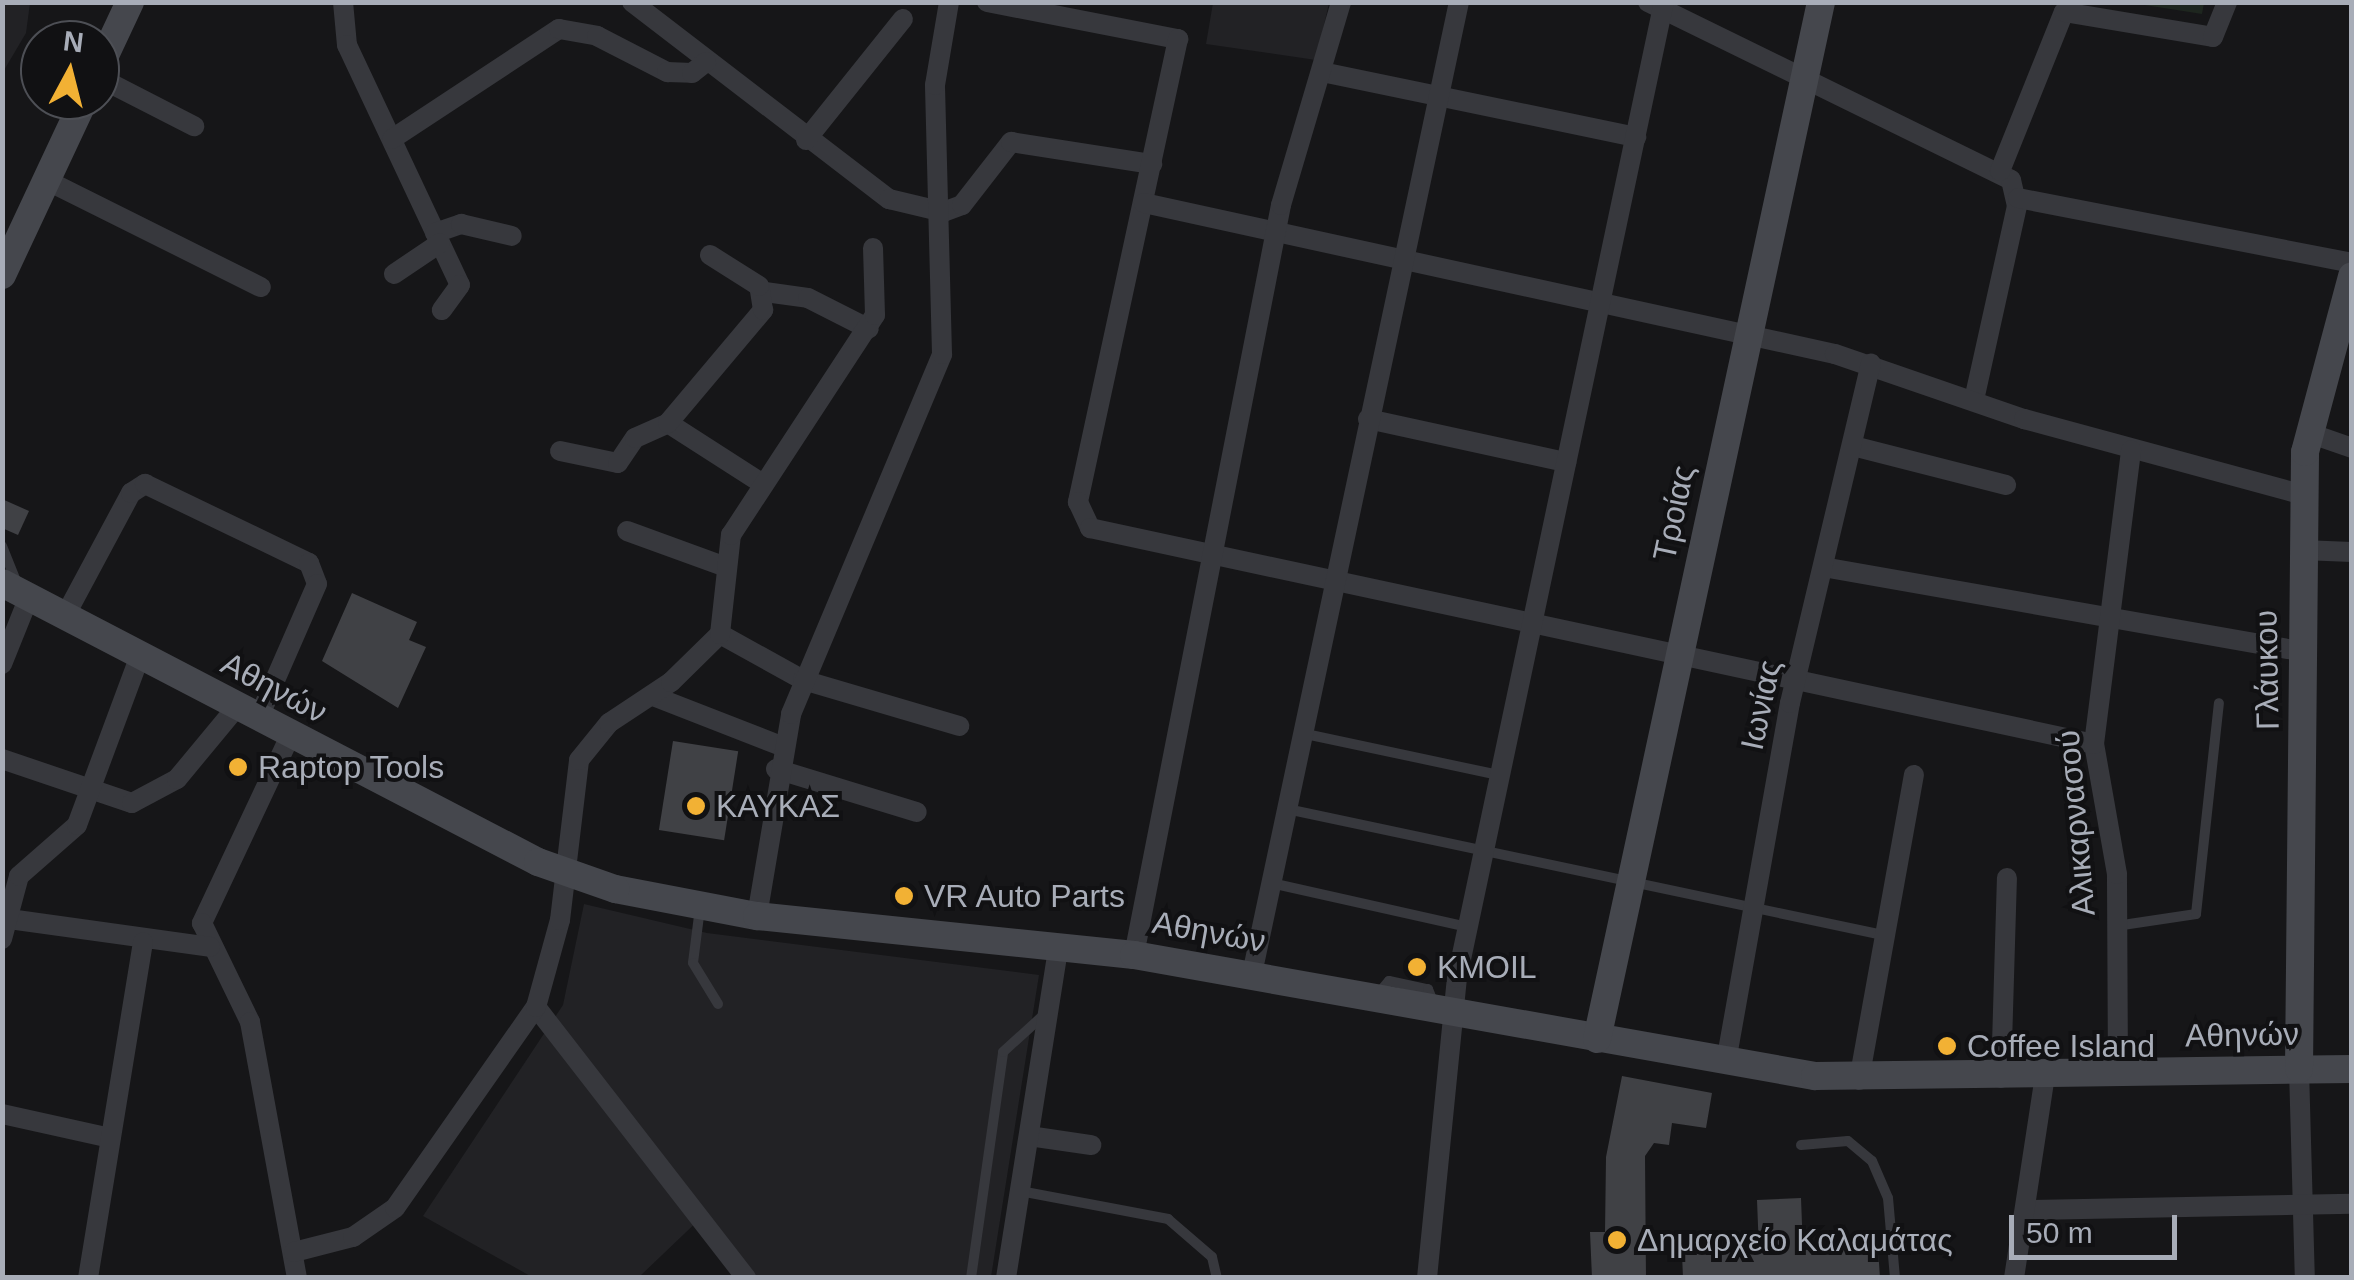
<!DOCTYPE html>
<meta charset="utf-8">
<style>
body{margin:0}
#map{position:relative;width:2354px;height:1280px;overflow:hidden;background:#161618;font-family:Arial,sans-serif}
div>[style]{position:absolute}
.built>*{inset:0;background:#222225}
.green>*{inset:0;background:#1e261f}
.building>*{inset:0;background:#404145;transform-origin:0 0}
.lane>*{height:10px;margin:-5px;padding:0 5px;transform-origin:5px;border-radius:5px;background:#37383d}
.street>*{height:20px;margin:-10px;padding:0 10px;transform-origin:10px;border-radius:10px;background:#37383d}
.secondary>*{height:28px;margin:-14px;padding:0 14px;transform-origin:14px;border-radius:14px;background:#45474d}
.secondary-bridge>*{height:28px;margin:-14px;padding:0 14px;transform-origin:14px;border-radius:14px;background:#45474d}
.dots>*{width:28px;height:28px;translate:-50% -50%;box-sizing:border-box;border:5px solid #111113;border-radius:50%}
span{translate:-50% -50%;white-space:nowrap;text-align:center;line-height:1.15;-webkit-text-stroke:8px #111113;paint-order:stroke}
.street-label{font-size:32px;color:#a8adb8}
.poi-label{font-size:32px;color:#a8adb8}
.left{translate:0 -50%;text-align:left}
.frame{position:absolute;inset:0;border:5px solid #a8adb8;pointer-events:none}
.north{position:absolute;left:20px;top:20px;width:100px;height:100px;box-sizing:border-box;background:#111113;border:2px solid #4d4f55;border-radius:50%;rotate:7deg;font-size:28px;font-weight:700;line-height:40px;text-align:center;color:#a8adb8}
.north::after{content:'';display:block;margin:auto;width:35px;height:45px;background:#f2b134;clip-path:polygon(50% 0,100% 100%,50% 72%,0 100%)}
.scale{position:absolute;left:2009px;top:1215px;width:168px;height:45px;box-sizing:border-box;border:5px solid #a8adb8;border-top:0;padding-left:12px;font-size:30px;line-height:35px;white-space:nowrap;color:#a8adb8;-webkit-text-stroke:8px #111113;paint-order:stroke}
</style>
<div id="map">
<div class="built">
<div style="clip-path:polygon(3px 2px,30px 3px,26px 33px,3px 72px)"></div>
<div style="clip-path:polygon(1213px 3px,1329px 3px,1316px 60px,1206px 44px)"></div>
<div style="clip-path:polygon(584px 904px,707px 933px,1039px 975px,991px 1277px,755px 1277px,705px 1214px,639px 1277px,532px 1277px,423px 1216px,563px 1005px)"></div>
</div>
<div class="green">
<div style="clip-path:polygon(2132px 3px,2204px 3px,2202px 14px)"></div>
</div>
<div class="building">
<div style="clip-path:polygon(2px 499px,29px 511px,18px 535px,2px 528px)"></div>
<div style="clip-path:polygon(352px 593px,417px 622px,409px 640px,426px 647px,398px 708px,322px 661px)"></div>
<div style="left:673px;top:741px;width:66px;height:90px;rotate:9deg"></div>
<div style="clip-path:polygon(1622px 1076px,1712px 1093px,1706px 1128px,1672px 1123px,1669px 1145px,1654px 1143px,1645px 1156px,1646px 1278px,1592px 1278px,1590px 1232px,1605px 1232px,1606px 1157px)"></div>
<div style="clip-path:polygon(1801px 1198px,1803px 1250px,1878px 1248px,1880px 1278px,1683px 1278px,1682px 1254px,1759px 1251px,1757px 1200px)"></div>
</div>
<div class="lane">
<div style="left:2px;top:546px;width:43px;rotate:68.2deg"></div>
<div style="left:1301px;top:733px;width:202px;rotate:12deg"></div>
<div style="left:1287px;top:809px;width:609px;rotate:11.94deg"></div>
<div style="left:1271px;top:883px;width:202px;rotate:12.6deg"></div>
<div style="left:700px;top:908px;width:55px;rotate:97.3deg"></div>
<div style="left:693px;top:963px;width:48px;rotate:58.6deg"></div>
<div style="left:2116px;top:926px;width:81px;rotate:-8.5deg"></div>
<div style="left:2196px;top:914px;width:212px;rotate:-83.8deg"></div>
<div style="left:1378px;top:994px;width:17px;rotate:-50deg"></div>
<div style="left:1389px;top:981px;width:40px;rotate:12deg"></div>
<div style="left:1428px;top:989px;width:16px;rotate:68deg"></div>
<div style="left:1801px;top:1145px;width:47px;rotate:-4.9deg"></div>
<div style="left:1848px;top:1141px;width:31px;rotate:40deg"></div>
<div style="left:1872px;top:1161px;width:40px;rotate:66.6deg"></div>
<div style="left:1888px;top:1198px;width:80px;rotate:85deg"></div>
<div style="left:1020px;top:1191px;width:151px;rotate:10.7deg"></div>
<div style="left:1168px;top:1219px;width:58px;rotate:40.8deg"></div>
<div style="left:1212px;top:1257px;width:22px;rotate:77deg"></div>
<div style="left:971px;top:1278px;width:228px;rotate:-81.9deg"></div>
<div style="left:1003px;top:1052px;width:61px;rotate:-42.3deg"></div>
</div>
<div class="street">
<div style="left:343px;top:2px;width:43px;rotate:84.7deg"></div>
<div style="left:347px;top:45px;width:265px;rotate:64.8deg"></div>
<div style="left:460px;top:285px;width:31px;rotate:126deg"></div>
<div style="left:632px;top:2px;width:324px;rotate:37.5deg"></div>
<div style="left:889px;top:199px;width:56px;rotate:13.5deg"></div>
<div style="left:943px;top:212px;width:20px;rotate:-20deg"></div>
<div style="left:962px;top:205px;width:80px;rotate:-52.1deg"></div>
<div style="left:1011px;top:142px;width:143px;rotate:8.9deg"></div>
<div style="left:987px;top:2px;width:195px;rotate:11deg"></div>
<div style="left:1178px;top:39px;width:474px;rotate:102.2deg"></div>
<div style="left:1078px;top:502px;width:29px;rotate:65deg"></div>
<div style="left:1090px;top:528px;width:1027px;rotate:12.14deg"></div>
<div style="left:1648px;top:2px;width:404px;rotate:26.1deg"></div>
<div style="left:2011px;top:180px;width:27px;rotate:77deg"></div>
<div style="left:2017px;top:206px;width:199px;rotate:102.5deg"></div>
<div style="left:1322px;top:72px;width:321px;rotate:11.7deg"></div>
<div style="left:100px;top:78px;width:106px;rotate:27.1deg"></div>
<div style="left:392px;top:139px;width:200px;rotate:-33.4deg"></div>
<div style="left:559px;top:29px;width:39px;rotate:10deg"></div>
<div style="left:597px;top:36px;width:79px;rotate:27.2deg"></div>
<div style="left:667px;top:72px;width:25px;rotate:2deg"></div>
<div style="left:692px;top:73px;width:18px;rotate:-38deg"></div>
<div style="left:806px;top:140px;width:155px;rotate:-51.3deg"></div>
<div style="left:2000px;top:171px;width:171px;rotate:-68.1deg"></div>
<div style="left:2064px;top:12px;width:151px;rotate:9.5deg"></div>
<div style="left:2213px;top:37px;width:38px;rotate:-68deg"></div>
<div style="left:46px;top:180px;width:240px;rotate:26.5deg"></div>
<div style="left:2018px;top:198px;width:340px;rotate:11deg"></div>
<div style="left:1144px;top:203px;width:707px;rotate:12.33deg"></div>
<div style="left:1835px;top:354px;width:200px;rotate:19deg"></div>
<div style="left:2024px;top:419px;width:290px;rotate:15.2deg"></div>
<div style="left:435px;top:233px;width:28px;rotate:-19deg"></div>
<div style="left:461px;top:224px;width:52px;rotate:13.2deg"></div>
<div style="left:394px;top:274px;width:55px;rotate:-34deg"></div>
<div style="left:765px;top:292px;width:43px;rotate:7.9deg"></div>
<div style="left:808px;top:298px;width:68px;rotate:26.9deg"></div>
<div style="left:1368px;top:419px;width:203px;rotate:12.3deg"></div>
<div style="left:668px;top:423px;width:113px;rotate:32.7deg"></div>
<div style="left:2309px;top:433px;width:46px;rotate:19.2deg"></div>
<div style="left:1853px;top:446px;width:158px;rotate:14.3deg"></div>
<div style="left:560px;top:451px;width:59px;rotate:11.7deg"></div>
<div style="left:618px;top:463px;width:30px;rotate:-56deg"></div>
<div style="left:635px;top:438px;width:36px;rotate:-24deg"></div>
<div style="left:668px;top:423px;width:148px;rotate:-49.9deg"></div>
<div style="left:763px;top:310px;width:24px;rotate:-99deg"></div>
<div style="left:759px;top:286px;width:58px;rotate:-147.7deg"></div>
<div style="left:627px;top:531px;width:102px;rotate:20deg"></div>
<div style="left:2302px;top:550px;width:50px;rotate:2.3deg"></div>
<div style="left:1823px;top:567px;width:484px;rotate:10deg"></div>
<div style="left:65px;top:616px;width:140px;rotate:-61.8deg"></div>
<div style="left:131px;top:493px;width:17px;rotate:-33deg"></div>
<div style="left:145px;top:484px;width:182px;rotate:25.7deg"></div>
<div style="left:309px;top:563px;width:22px;rotate:69deg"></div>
<div style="left:317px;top:584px;width:147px;rotate:113.6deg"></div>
<div style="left:720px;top:634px;width:95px;rotate:29deg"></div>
<div style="left:803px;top:680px;width:163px;rotate:16.4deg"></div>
<div style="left:2px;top:664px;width:72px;rotate:-68.1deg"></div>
<div style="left:653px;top:696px;width:137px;rotate:21.3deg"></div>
<div style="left:290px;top:736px;width:207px;rotate:115.2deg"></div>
<div style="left:202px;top:923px;width:110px;rotate:64.1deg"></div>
<div style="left:250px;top:1022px;width:260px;rotate:79.6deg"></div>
<div style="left:2px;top:759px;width:137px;rotate:18.7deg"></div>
<div style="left:132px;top:803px;width:51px;rotate:-28.1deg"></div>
<div style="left:177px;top:779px;width:92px;rotate:-50.3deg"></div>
<div style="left:776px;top:769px;width:147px;rotate:17deg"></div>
<div style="left:757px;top:916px;width:205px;rotate:-80.4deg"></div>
<div style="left:791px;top:714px;width:390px;rotate:-67.2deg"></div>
<div style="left:942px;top:354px;width:269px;rotate:-91.5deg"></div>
<div style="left:935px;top:85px;width:84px;rotate:-80.4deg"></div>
<div style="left:2px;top:918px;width:210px;rotate:7.9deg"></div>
<div style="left:2px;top:939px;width:65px;rotate:-74.9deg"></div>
<div style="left:19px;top:876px;width:77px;rotate:-41.3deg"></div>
<div style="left:77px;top:825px;width:180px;rotate:-69.6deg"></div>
<div style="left:1134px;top:955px;width:764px;rotate:-78.91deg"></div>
<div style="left:1281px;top:205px;width:212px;rotate:-73.5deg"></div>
<div style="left:1252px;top:974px;width:994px;rotate:-77.98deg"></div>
<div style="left:536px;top:1007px;width:343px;rotate:52.2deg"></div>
<div style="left:1726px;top:1062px;width:365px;rotate:-79.9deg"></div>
<div style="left:1790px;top:703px;width:349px;rotate:-76.6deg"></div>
<div style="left:2299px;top:1069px;width:209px;rotate:88.4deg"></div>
<div style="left:2118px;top:1073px;width:199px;rotate:-90.3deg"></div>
<div style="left:2117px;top:874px;width:132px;rotate:-100deg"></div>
<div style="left:2094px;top:744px;width:296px;rotate:-82.8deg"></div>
<div style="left:2001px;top:1078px;width:200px;rotate:-88.3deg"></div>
<div style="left:1859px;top:1080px;width:310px;rotate:-79.8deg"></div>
<div style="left:2px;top:1114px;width:111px;rotate:12.5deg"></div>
<div style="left:1029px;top:1136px;width:63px;rotate:8.3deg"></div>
<div style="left:2028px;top:1210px;width:324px;rotate:-1.1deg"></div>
<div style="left:294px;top:1252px;width:61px;rotate:-14.3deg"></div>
<div style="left:353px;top:1237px;width:51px;rotate:-34.6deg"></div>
<div style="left:395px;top:1208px;width:246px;rotate:-55deg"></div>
<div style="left:536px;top:1007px;width:90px;rotate:-74.6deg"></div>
<div style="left:560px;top:920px;width:161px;rotate:-83.2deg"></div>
<div style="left:579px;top:760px;width:48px;rotate:-51deg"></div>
<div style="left:609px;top:723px;width:74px;rotate:-33.5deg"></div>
<div style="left:671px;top:682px;width:69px;rotate:-44.4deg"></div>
<div style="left:720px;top:634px;width:100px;rotate:-83.7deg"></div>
<div style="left:731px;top:535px;width:263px;rotate:-56.8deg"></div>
<div style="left:875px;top:315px;width:67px;rotate:-91.7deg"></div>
<div style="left:88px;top:1278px;width:340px;rotate:-80.7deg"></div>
<div style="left:1006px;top:1278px;width:337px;rotate:-81deg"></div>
<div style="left:1427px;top:1278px;width:301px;rotate:-84.3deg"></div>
<div style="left:1457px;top:978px;width:998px;rotate:-78.03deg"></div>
<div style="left:2014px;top:1278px;width:204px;rotate:-81.3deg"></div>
</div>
<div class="secondary">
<div style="left:100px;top:66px;width:71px;rotate:-64.9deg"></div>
<div style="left:2px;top:275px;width:193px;rotate:-64.9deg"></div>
<div style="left:2px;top:583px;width:604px;rotate:27.5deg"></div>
<div style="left:615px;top:889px;width:145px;rotate:10.8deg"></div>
<div style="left:757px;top:916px;width:379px;rotate:5.9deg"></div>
<div style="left:1134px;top:955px;width:692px;rotate:10.08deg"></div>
<div style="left:1815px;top:1076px;width:537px;rotate:-0.75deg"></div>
<div style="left:1597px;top:1039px;width:1061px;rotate:-77.81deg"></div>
<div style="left:2299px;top:1069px;width:617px;rotate:-89.44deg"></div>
<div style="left:2305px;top:452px;width:182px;rotate:-75deg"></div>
</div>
<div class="secondary-bridge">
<div style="left:538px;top:862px;width:82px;rotate:19.3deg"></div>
</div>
<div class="dots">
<div style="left:238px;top:767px;background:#f2b134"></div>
<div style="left:696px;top:806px;background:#f2b134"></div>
<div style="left:904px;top:896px;background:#f2b134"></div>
<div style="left:1417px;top:967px;background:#f2b134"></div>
<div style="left:1947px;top:1046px;background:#f2b134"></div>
<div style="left:1617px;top:1240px;background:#f2b134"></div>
</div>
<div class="street-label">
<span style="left:1674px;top:513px;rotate:-78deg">Τροίας</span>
<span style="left:2267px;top:670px;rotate:-91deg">Γλάυκου</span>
<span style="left:274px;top:688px;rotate:28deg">Αθηνών</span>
<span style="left:1761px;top:705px;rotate:-78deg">Ιωνίας</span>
<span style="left:2076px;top:823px;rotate:-95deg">Αλικαρνασού</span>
<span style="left:1209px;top:932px;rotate:10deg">Αθηνών</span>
<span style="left:2242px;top:1035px;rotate:-1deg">Αθηνών</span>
</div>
<div class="poi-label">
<span class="left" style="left:258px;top:767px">Raptop Tools</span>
<span class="left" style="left:716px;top:806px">ΚΑΥΚΑΣ</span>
<span class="left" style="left:924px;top:896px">VR Auto Parts</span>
<span class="left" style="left:1437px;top:967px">KMOIL</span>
<span class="left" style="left:1967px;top:1046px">Coffee Island</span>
<span class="left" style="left:1637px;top:1240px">Δημαρχείο Καλαμάτας</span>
</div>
<div class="frame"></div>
<div class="north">N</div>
<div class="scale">50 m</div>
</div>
